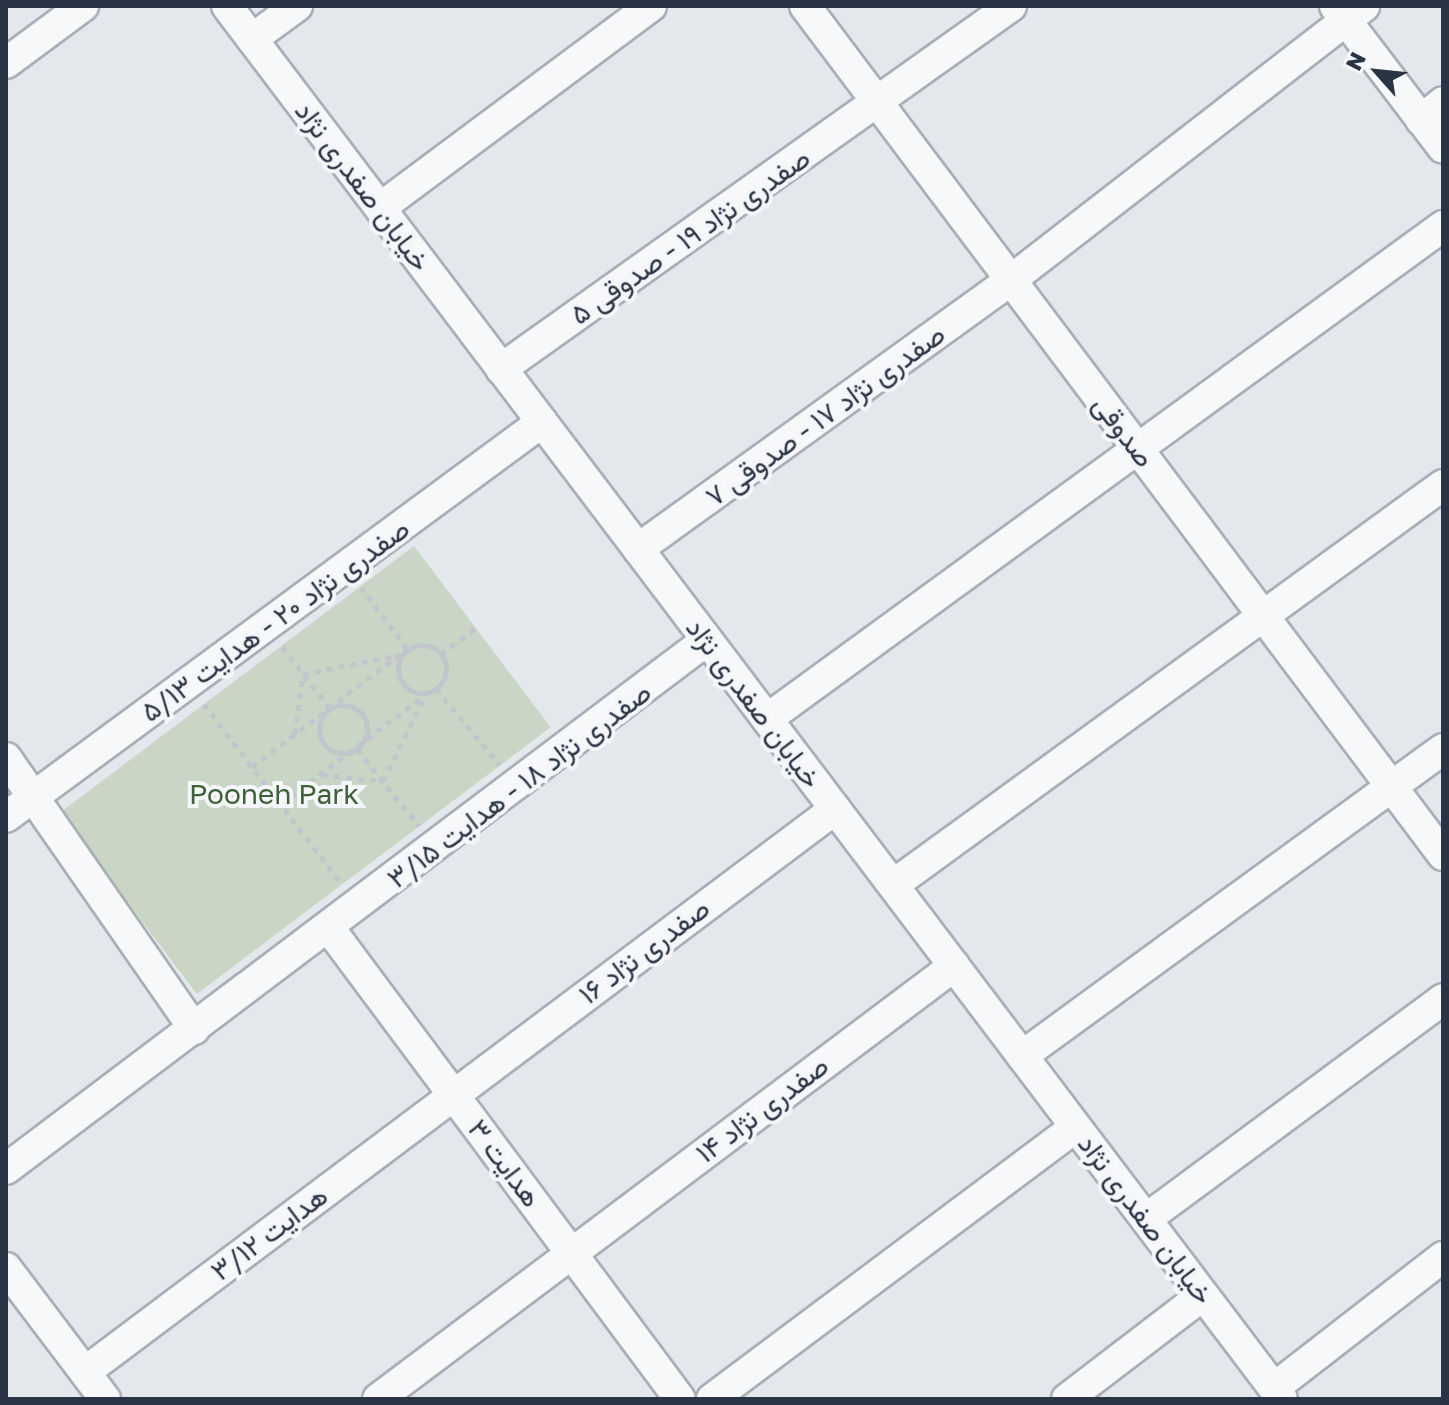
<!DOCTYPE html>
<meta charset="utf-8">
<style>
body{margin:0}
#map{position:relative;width:1449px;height:1405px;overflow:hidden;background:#e4e7ec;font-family:"Golos Text",Vazirmatn,sans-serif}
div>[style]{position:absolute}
.green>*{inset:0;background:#c9d6c5;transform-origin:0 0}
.path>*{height:5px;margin-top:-2.5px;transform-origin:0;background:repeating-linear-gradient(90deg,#c2c5cb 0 6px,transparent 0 12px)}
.path>.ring{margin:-2.5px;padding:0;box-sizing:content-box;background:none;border:5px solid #c2c5cb;border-radius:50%}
.roads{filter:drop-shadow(2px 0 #a9aeb7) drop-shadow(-2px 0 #a9aeb7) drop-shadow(0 2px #a9aeb7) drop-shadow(0 -2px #a9aeb7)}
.minor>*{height:30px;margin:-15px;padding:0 15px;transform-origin:15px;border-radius:15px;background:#f7f8fa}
span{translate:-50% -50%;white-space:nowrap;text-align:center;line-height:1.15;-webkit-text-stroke:8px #f4f6f9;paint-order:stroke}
.street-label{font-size:28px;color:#2b3445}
.park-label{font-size:28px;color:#3f6138}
.frame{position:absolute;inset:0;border:8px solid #2b3445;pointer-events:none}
.north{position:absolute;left:1337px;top:32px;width:80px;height:80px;-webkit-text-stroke:6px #f4f6f9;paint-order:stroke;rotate:297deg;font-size:22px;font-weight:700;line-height:32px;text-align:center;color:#2b3445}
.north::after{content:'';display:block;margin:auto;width:28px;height:36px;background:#2b3445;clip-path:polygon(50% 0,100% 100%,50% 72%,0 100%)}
</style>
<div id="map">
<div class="green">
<div style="left:414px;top:546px;width:227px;height:443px;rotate:53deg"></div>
</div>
<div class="path">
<div class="ring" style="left:398px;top:645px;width:43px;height:43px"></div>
<div style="left:282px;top:647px;width:78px;rotate:51.8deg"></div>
<div style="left:441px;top:654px;width:44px;rotate:-36.6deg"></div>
<div style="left:436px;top:689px;width:99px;rotate:49.9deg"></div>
<div style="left:204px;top:704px;width:225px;rotate:52.6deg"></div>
<div class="ring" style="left:319px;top:705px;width:43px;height:43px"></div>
<div style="left:295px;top:734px;width:61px;rotate:-82.4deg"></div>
<div style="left:303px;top:674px;width:94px;rotate:-11.1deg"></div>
<div style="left:357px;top:749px;width:99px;rotate:51.2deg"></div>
<div style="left:252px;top:767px;width:195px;rotate:-37.3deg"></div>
<div style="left:407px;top:649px;width:76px;rotate:-126.4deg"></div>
<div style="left:322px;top:775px;width:61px;rotate:5.6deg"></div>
<div style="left:383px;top:781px;width:93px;rotate:-63.7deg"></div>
<div style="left:281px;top:804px;width:182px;rotate:-37.2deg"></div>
</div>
<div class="roads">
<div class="minor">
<div style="left:227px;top:6px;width:1747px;rotate:52.86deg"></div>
<div style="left:805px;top:6px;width:1062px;rotate:53.08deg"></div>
<div style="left:1335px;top:6px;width:178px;rotate:52.7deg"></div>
<div style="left:252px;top:39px;width:56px;rotate:-36.3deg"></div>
<div style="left:6px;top:63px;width:96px;rotate:-36.5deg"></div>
<div style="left:1421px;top:120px;width:28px;rotate:-39deg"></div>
<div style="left:380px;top:208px;width:338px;rotate:-36.7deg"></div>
<div style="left:501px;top:369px;width:626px;rotate:-35.44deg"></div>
<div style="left:638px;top:549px;width:460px;rotate:-35.8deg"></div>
<div style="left:1011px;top:280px;width:447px;rotate:-37.8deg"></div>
<div style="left:767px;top:719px;width:837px;rotate:-36.1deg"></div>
<div style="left:6px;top:758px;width:330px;rotate:55.2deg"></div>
<div style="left:6px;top:817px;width:666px;rotate:-36.39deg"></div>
<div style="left:893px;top:885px;width:680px;rotate:-36.03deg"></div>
<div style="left:329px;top:928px;width:587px;rotate:53.31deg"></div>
<div style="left:1022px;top:1056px;width:521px;rotate:-36.1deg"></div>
<div style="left:6px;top:1169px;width:878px;rotate:-37.04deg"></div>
<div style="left:1146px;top:1219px;width:370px;rotate:-36.5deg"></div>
<div style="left:6px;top:1268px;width:164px;rotate:52.9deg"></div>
<div style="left:85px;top:1372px;width:938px;rotate:-36.89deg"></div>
<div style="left:1274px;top:1388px;width:214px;rotate:-37.8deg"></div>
<div style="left:378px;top:1399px;width:721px;rotate:-36.93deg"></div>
<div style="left:712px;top:1399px;width:454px;rotate:-36.8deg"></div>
<div style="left:1067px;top:1399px;width:171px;rotate:-37.4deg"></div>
</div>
</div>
<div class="street-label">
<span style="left:363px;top:186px;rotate:53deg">خیابان صفدری نژاد</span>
<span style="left:690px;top:236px;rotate:-35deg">صفدری نژاد ۱۹ - صدوقی ۵</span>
<span style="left:825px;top:415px;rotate:-36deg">صفدری نژاد ۱۷ - صدوقی ۷</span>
<span style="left:1124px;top:431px;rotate:53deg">صدوقی</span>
<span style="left:275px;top:620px;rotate:-36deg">صفدری نژاد ۲۰ - هدایت ۵/۱۳</span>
<span style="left:754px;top:703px;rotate:53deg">خیابان صفدری نژاد</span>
<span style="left:519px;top:785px;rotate:-37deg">صفدری نژاد ۱۸ - هدایت ۳/۱۵</span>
<span style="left:644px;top:951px;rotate:-37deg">صفدری نژاد ۱۶</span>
<span style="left:762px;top:1109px;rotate:-37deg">صفدری نژاد ۱۴</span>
<span style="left:505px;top:1163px;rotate:53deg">هدایت ۳</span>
<span style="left:1146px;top:1219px;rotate:53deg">خیابان صفدری نژاد</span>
<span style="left:269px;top:1233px;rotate:-37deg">هدایت ۳/۱۲</span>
</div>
<div class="park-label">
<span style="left:274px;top:794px">Pooneh Park</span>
</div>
<div class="frame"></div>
<div class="north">N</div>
</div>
